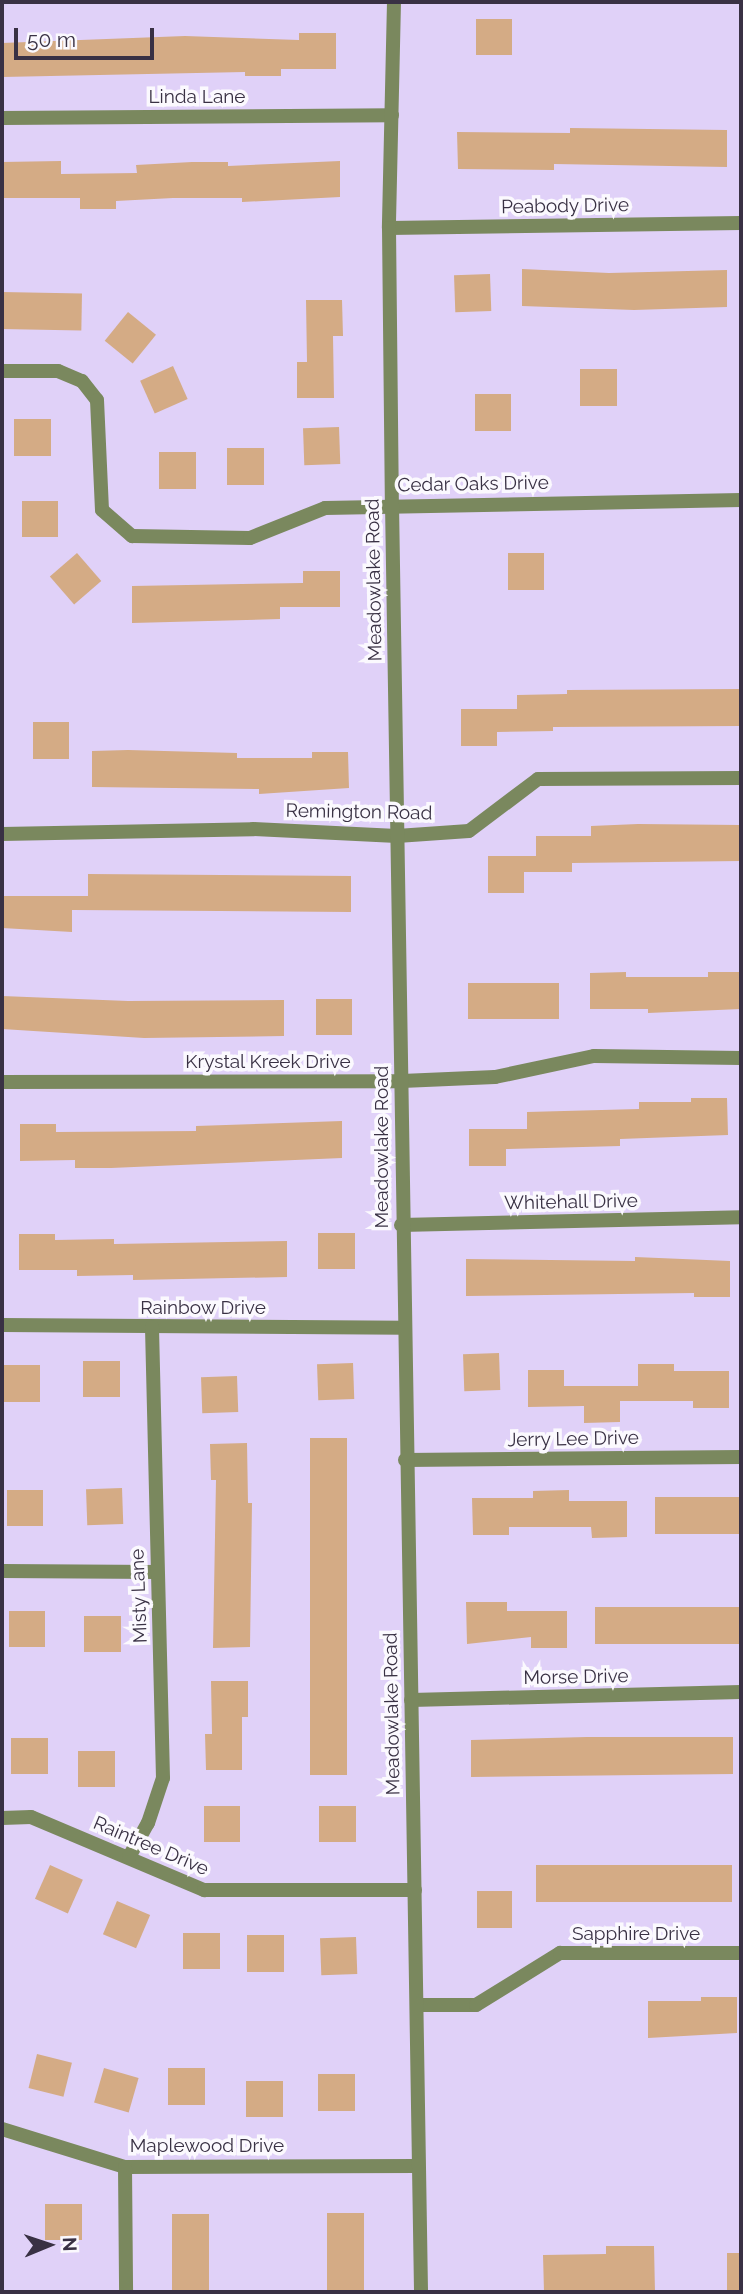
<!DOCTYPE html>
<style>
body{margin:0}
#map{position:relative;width:743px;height:2294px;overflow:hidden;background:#e0d1f8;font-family:Raleway,sans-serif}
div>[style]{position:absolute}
.building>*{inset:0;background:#d4ab85;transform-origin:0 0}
.minor>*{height:14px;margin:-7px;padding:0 7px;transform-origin:7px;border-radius:7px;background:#7a885e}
.tertiary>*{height:14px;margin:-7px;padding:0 7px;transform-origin:7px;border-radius:7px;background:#7a885e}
span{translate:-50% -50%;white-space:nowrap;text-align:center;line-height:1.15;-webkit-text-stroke:7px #fbf9fe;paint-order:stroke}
.street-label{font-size:19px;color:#393144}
.frame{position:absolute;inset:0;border:4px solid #393144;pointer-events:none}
.north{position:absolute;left:14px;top:2210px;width:70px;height:70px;-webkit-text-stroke:5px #fbf9fe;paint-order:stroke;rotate:88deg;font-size:19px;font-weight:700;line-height:28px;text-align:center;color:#393144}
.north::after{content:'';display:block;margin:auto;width:24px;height:32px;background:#393144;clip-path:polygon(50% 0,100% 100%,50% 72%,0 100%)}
.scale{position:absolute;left:14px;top:28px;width:140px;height:32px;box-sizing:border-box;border:4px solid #393144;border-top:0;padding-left:9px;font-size:21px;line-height:24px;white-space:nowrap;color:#393144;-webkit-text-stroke:5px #fbf9fe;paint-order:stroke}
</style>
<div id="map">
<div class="building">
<div style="left:476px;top:19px;width:36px;height:36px"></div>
<div style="clip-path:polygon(299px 33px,336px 33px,336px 69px,281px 69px,281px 76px,245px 76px,245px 72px,2px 77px,2px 43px,185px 36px,299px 40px)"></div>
<div style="clip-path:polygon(570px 128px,727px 130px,727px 167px,554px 164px,554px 170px,458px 169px,457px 132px,570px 133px)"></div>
<div style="clip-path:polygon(61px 161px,61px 174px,137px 173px,136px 165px,192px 162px,228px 162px,228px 166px,340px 161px,340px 197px,242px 202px,242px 198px,173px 198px,116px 201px,116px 209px,80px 209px,80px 198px,2px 198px,2px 162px)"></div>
<div style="clip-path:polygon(522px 269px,609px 273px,727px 270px,727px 307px,634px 310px,522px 306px)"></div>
<div style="left:490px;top:274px;width:37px;height:36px;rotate:88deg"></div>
<div style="left:2px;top:292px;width:80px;height:37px;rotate:1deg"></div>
<div style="clip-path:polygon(306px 300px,342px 300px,343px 336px,333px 336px,334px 398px,297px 398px,297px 362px,307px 362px)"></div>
<div style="left:128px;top:312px;width:36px;height:37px;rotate:39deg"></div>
<div style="left:173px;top:366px;width:36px;height:36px;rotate:66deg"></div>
<div style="left:580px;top:369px;width:37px;height:37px"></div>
<div style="left:511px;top:394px;width:37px;height:36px;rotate:90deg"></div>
<div style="left:51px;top:419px;width:37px;height:37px;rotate:90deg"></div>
<div style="left:339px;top:427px;width:37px;height:36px;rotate:88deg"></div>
<div style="left:264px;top:448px;width:37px;height:37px;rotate:90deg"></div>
<div style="left:159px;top:452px;width:37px;height:37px"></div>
<div style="left:22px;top:501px;width:36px;height:36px"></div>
<div style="left:77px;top:553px;width:37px;height:36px;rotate:49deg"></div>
<div style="left:508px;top:553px;width:36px;height:37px"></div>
<div style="clip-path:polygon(303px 571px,340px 571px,340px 607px,280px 607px,280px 619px,132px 623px,132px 586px,303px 583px)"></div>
<div style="clip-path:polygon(741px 689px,741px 726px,553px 727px,553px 731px,497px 732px,497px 746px,461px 746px,461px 709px,517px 709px,517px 695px,567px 694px,567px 690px)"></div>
<div style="left:69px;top:722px;width:37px;height:36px;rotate:90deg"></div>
<div style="clip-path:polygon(128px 750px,237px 753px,237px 758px,312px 758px,312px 752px,348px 752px,349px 788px,259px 794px,259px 789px,92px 787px,92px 751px)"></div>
<div style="clip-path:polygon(638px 824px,741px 825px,741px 861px,572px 863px,572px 872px,524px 872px,524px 893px,488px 893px,488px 856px,536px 856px,536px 836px,591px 836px,591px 826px)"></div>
<div style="clip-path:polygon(88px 874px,351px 876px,351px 912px,72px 910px,72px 932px,2px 928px,2px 896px,88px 896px)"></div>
<div style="clip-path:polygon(626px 972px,626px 977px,708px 977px,708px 972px,741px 972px,741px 1009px,648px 1013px,648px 1009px,590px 1009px,590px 973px)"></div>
<div style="left:559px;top:983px;width:36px;height:91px;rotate:90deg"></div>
<div style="clip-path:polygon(2px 996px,128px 1001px,284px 1000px,284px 1036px,144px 1038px,2px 1029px)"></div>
<div style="left:316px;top:999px;width:36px;height:36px"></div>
<div style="clip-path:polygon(691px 1098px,727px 1098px,728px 1135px,620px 1139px,620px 1146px,506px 1149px,506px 1166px,469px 1166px,469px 1129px,527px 1129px,527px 1112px,639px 1109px,639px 1102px,691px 1102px)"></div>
<div style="clip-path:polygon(342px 1121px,342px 1158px,111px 1168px,75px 1168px,75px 1160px,20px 1161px,20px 1124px,56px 1124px,56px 1132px,196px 1131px,196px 1126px)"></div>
<div style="left:318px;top:1233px;width:37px;height:36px"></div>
<div style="clip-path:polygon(19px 1234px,55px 1234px,55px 1240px,114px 1239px,114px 1244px,287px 1241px,287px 1277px,133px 1280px,133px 1275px,77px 1276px,77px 1270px,19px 1270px)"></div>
<div style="clip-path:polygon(635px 1257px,730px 1261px,730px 1297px,694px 1297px,694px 1293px,466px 1296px,466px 1259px,635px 1261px)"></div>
<div style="left:499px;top:1353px;width:37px;height:36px;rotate:88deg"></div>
<div style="left:120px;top:1361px;width:36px;height:37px;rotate:90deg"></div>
<div style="left:353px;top:1363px;width:36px;height:36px;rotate:88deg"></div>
<div style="clip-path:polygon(638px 1364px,674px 1364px,674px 1371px,729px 1371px,729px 1408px,693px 1408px,693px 1401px,620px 1401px,620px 1422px,584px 1423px,584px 1406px,528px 1407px,528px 1370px,564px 1370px,564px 1386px,638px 1386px)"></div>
<div style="left:4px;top:1365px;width:36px;height:37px"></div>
<div style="left:237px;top:1376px;width:36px;height:36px;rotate:88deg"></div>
<div style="left:310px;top:1438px;width:37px;height:337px"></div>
<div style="clip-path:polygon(247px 1443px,248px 1503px,252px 1503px,250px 1647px,213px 1648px,216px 1480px,211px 1480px,210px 1444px)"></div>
<div style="left:122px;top:1488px;width:36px;height:36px;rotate:88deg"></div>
<div style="left:7px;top:1490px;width:36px;height:36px"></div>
<div style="clip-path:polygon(569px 1490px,569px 1501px,627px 1501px,627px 1537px,592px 1538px,591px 1527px,509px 1527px,509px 1535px,473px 1535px,472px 1498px,533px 1498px,533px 1491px)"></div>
<div style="left:655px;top:1497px;width:86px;height:37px"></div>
<div style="clip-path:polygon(466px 1602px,507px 1602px,507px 1611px,567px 1611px,567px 1648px,531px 1648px,531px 1637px,467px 1644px)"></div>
<div style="left:741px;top:1607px;width:37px;height:146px;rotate:90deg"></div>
<div style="left:9px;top:1611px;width:36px;height:36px"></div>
<div style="left:84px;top:1616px;width:37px;height:36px"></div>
<div style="clip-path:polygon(211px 1681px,248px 1681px,248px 1717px,242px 1717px,242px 1770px,206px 1770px,205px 1734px,212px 1734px)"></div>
<div style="clip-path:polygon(587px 1737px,733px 1737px,733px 1774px,471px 1777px,471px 1740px)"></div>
<div style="left:11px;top:1738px;width:37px;height:36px"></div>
<div style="left:78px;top:1751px;width:37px;height:36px"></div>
<div style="left:240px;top:1806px;width:36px;height:36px;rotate:90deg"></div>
<div style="left:319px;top:1806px;width:37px;height:36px"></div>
<div style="left:50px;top:1865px;width:36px;height:37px;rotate:24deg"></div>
<div style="left:732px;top:1865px;width:37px;height:196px;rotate:90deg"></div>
<div style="left:477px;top:1891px;width:35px;height:37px"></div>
<div style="left:117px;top:1901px;width:36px;height:36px;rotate:23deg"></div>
<div style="left:183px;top:1933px;width:37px;height:36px"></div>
<div style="left:284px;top:1935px;width:37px;height:37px;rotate:90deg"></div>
<div style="left:356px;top:1937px;width:37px;height:36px;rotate:88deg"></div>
<div style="clip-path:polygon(701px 1997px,737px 1997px,737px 2033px,648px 2038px,648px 2001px,701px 2001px)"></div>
<div style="left:37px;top:2054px;width:36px;height:35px;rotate:14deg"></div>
<div style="left:104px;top:2068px;width:36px;height:36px;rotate:16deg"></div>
<div style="left:205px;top:2068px;width:37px;height:37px;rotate:90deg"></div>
<div style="left:355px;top:2074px;width:37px;height:37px;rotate:90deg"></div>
<div style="left:246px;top:2081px;width:37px;height:36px"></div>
<div style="left:82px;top:2204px;width:36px;height:37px;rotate:90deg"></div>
<div style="left:327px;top:2213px;width:37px;height:79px"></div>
<div style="left:172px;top:2214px;width:37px;height:78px"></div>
<div style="clip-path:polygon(606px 2246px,654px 2246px,655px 2292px,544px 2292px,543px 2255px,606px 2254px)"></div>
<div style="left:727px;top:2253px;width:14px;height:39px"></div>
</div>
<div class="minor">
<div style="left:2px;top:118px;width:390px;rotate:-0.4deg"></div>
<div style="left:389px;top:228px;width:352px;rotate:-0.8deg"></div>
<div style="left:2px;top:371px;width:56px"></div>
<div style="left:58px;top:371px;width:26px;rotate:23deg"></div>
<div style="left:82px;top:381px;width:24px;rotate:52deg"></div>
<div style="left:97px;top:400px;width:110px;rotate:87.4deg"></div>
<div style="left:102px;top:510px;width:40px;rotate:41deg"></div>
<div style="left:132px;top:536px;width:118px;rotate:1deg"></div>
<div style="left:250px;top:538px;width:81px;rotate:-21.8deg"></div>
<div style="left:325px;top:508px;width:416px;rotate:-1.1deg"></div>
<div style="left:2px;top:834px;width:251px;rotate:-1.1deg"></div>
<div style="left:253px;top:829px;width:144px;rotate:2.8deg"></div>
<div style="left:397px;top:836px;width:72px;rotate:-4deg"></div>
<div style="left:469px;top:831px;width:86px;rotate:-37deg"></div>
<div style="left:538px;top:779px;width:203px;rotate:-0.3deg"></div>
<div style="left:2px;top:1082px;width:400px;rotate:-0.1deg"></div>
<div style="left:402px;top:1081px;width:93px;rotate:-2.5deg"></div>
<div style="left:495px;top:1077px;width:101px;rotate:-12deg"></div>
<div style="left:594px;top:1056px;width:147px;rotate:0.8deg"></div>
<div style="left:401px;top:1225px;width:340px;rotate:-1.3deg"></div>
<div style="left:2px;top:1325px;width:403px;rotate:0.4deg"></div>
<div style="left:405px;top:1460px;width:336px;rotate:-0.5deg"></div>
<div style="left:2px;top:1571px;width:155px;rotate:0.4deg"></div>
<div style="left:411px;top:1700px;width:330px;rotate:-1.4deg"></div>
<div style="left:2px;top:1818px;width:29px;rotate:-2deg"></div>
<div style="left:31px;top:1817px;width:188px;rotate:22.9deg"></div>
<div style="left:204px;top:1890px;width:211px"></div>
<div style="left:129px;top:1857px;width:39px;rotate:-61deg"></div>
<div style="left:148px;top:1823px;width:47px;rotate:-71.6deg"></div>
<div style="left:163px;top:1778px;width:451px;rotate:-91.4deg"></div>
<div style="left:419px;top:2005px;width:57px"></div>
<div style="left:476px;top:2005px;width:99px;rotate:-31.8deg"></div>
<div style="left:560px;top:1953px;width:181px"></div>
<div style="left:2px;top:2129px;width:129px;rotate:17.2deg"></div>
<div style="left:125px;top:2167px;width:292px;rotate:-0.2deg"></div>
<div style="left:125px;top:2167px;width:125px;rotate:89.5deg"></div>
</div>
<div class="tertiary">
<div style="left:394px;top:2px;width:226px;rotate:91.3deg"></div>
<div style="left:389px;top:228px;width:276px;rotate:89.4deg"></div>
<div style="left:392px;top:504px;width:1788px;rotate:89.07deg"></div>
</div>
<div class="street-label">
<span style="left:197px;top:97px">Linda Lane</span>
<span style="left:565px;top:206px;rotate:-1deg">Peabody Drive</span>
<span style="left:473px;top:484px;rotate:-1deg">Cedar Oaks Drive</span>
<span style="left:374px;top:580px;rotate:-91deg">Meadowlake Road</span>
<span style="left:359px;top:812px;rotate:1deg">Remington Road</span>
<span style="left:268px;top:1062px">Krystal Kreek Drive</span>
<span style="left:382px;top:1147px;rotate:-90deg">Meadowlake Road</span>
<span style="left:571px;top:1202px;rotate:-1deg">Whitehall Drive</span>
<span style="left:203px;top:1308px">Rainbow Drive</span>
<span style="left:573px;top:1439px;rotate:-1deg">Jerry Lee Drive</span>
<span style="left:139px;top:1596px;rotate:-92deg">Misty Lane</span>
<span style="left:576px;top:1677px;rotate:-1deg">Morse Drive</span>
<span style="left:392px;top:1714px;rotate:-91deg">Meadowlake Road</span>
<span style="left:151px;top:1846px;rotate:23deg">Raintree Drive</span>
<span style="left:636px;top:1934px">Sapphire Drive</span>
<span style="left:207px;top:2146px">Maplewood Drive</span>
</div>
<div class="frame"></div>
<div class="north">N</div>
<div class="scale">50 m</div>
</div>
